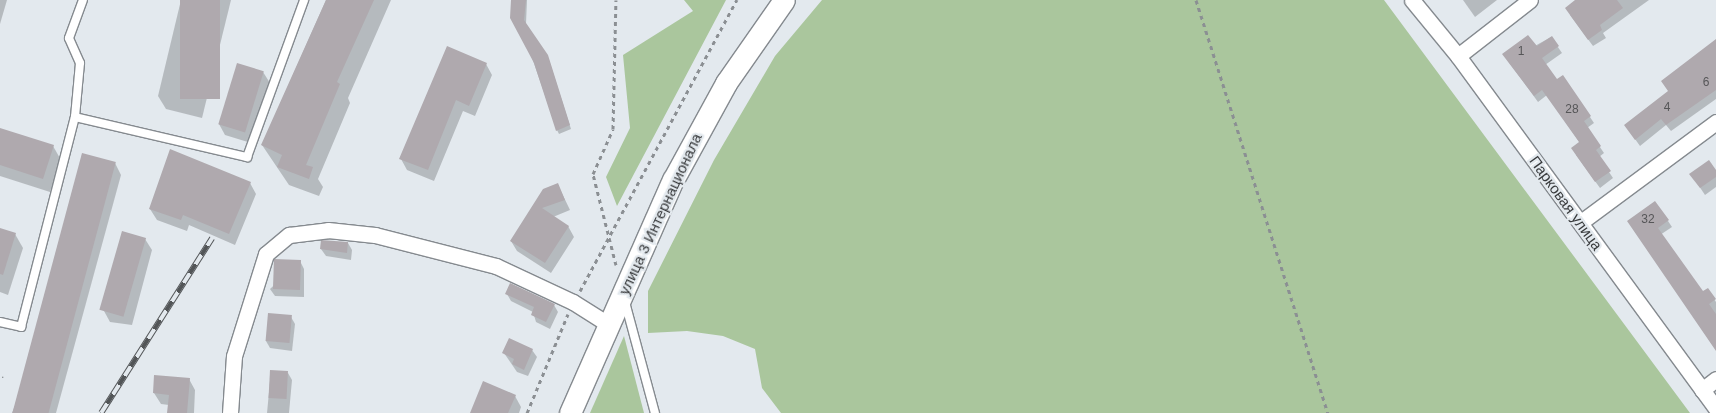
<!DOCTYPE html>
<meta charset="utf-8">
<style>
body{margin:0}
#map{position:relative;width:1716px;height:413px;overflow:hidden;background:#e3e9ee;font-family:Helvetica,sans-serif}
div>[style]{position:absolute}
.green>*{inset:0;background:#aac69d}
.shadow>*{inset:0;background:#0003}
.building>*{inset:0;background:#afa9ae;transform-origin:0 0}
.path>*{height:3px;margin-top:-1.5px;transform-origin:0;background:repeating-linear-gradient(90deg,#8b8f93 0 4px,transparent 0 8px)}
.roads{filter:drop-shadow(1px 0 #858a8f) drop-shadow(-1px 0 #858a8f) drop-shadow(0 1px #858a8f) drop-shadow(0 -1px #858a8f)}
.service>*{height:8px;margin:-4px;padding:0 4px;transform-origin:4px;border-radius:4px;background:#fff}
.minor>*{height:15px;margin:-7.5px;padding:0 7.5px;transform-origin:7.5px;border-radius:7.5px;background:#fff}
.secondary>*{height:21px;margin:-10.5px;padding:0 10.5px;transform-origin:10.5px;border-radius:10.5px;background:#fff}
.rail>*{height:5.5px;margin-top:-2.75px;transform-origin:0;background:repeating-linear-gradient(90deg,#e3e9ee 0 11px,#525557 0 22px);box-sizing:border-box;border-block:1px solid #525557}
span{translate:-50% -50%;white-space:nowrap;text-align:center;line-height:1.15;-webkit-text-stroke:4.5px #e3e9ee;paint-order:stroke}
.number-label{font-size:12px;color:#565658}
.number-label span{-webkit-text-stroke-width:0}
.street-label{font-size:15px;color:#383a3c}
</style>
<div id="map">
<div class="green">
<div style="clip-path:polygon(684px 0,726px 0,617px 206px,606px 177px,630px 128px,623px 55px,693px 11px)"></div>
<div style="clip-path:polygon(822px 0,1384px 0,1690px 413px,781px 413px,762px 388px,755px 349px,723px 336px,687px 331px,648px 333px,648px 291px,714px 160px,775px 56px)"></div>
<div style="clip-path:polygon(624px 336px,644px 413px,590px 413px)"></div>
</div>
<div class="shadow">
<div style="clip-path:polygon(0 0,7px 0,0 24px)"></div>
<div style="clip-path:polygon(181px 0,231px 0,202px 118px,166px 109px,158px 96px)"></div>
<div style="clip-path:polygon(326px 0,391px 0,348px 98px,350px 103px,318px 179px,323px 187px,319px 196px,289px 185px,262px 145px)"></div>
<div style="clip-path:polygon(512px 0,527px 0,526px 24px,549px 60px,571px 129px,559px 134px,557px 130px)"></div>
<div style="clip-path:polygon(1463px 0,1497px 0,1475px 17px)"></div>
<div style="clip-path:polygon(1577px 0,1649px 0,1603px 33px,1606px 38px,1593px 46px,1570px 15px)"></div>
<div style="clip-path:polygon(1551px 37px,1562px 53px,1545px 65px,1556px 81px,1562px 76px,1590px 117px,1594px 123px,1587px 128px,1604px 153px,1599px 157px,1613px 178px,1600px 188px,1576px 155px,1580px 143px,1547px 95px,1538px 102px,1508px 61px)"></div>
<div style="clip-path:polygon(1716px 47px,1716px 99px,1671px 131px,1666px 125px,1640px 146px,1630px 132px)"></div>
<div style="clip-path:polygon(486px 64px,492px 75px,475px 116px,463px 111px,434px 181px,407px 170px,401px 159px)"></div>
<div style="clip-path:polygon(263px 72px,270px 83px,251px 143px,225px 135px,219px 124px)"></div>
<div style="clip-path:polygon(0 129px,53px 146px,61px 160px,50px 192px,0 176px)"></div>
<div style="clip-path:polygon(115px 163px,121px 175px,56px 413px,12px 413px)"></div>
<div style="clip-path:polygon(1716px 172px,1716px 187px,1705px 195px,1691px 174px)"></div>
<div style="clip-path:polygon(250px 183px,256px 194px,235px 245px,189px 225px,187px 231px,157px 220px,150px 209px)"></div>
<div style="clip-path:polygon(558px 185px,570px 210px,553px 217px,568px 226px,574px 237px,551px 273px,517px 251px,511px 241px)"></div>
<div style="clip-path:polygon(1629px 221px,1668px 221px,1672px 227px,1660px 235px,1703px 293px,1708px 290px,1716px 302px,1716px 350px)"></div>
<div style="clip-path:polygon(0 229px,15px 234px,23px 248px,8px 295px,0 292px)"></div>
<div style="clip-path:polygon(145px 239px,152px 250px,132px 325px,110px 322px,104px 311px)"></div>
<div style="clip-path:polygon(348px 243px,352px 250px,351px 260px,326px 256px,321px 249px)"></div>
<div style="clip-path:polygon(300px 261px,304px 269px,304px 297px,275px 296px,270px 289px)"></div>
<div style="clip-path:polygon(507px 294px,554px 305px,558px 312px,550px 329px,536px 322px,533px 312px,511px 301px)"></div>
<div style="clip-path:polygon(291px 317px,295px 324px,292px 351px,270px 348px,266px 341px)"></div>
<div style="clip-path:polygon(532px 350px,537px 357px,528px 376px,517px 372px,504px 353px)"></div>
<div style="clip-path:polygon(271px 371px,288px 373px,292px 380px,289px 413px,267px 413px)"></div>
<div style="clip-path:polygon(189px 379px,195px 390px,194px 413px,168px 413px,169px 405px,161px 404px,154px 393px)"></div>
<div style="clip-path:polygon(515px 396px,521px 407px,519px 413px,471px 413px)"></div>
</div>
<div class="building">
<div style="left:180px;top:0;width:40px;height:99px"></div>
<div style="clip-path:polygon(326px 0,374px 0,337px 82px,340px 84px,306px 165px,313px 167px,309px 179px,277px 167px,282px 155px,261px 145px)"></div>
<div style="clip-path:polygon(511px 0,526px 0,524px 20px,548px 55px,570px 125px,556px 131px,534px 63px,510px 18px)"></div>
<div style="clip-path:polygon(1575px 0,1617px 0,1623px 8px,1600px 25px,1602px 30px,1588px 40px,1565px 8px)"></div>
<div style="clip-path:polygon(1528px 35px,1537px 46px,1552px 36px,1559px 46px,1542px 58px,1557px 79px,1563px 75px,1591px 116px,1584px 121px,1601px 146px,1596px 150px,1611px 171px,1595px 182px,1571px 148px,1579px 142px,1542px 90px,1534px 96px,1502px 54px)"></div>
<div style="clip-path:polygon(1716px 39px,1716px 90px,1666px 125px,1661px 119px,1635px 140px,1624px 125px,1668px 91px,1661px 81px)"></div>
<div style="clip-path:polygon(447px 46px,487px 63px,469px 106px,456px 100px,428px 170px,399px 159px)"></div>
<div style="left:237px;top:63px;width:28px;height:64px;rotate:17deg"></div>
<div style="clip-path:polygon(0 128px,54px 145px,43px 179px,0 165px)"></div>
<div style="clip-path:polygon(170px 149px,251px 182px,229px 234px,183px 215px,181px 220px,149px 209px)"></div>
<div style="left:82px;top:153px;width:35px;height:270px;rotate:15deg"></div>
<div style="clip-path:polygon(1709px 160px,1716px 170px,1716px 177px,1700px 188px,1689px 174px)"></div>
<div style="clip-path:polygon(558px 183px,565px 200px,542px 208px,569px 226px,545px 263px,510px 241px,543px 189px)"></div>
<div style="clip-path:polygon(1655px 201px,1669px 220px,1658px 228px,1703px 291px,1708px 288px,1716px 299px,1709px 304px,1716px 314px,1716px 351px,1627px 221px)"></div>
<div style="clip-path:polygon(0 228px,16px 233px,3px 275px,0 274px)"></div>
<div style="left:122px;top:231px;width:25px;height:82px;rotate:16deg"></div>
<div style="clip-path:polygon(321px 240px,348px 242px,347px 253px,320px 249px)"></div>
<div style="left:274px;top:259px;width:27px;height:30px;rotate:2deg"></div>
<div style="clip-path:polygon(510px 283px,555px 304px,546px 322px,531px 315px,534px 307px,505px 294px)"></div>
<div style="left:268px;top:313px;width:24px;height:28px;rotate:5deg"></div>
<div style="clip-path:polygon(509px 338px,533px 349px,524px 370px,512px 364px,514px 359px,502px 353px)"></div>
<div style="left:270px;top:370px;width:18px;height:28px;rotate:3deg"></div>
<div style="clip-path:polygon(154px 375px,190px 378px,187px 413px,167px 413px,169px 395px,153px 393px)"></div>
<div style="clip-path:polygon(483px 381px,516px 395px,508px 413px,470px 413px)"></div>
</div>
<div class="path">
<div style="left:1196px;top:0;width:434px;rotate:72.3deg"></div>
<div style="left:616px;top:265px;width:94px;rotate:-104.2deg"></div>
<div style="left:593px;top:174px;width:49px;rotate:-66deg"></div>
<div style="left:613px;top:129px;width:129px;rotate:-88.7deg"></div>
<div style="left:580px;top:291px;width:331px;rotate:-61.7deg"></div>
<div style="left:527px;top:413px;width:107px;rotate:-67.5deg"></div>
</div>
<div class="roads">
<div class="service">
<div style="left:75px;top:117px;width:177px;rotate:13.1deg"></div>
<div style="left:247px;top:157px;width:167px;rotate:-70deg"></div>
<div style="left:625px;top:302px;width:115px;rotate:74.9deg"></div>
<div style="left:0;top:322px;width:22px;rotate:13deg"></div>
<div style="left:21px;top:327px;width:217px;rotate:-75.6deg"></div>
<div style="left:75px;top:117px;width:54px;rotate:-84.7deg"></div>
<div style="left:80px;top:63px;width:27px;rotate:-114deg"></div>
<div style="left:69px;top:38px;width:40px;rotate:-69.8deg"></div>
</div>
<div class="minor">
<div style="left:1412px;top:0;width:72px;rotate:50.6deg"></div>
<div style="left:1458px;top:56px;width:437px;rotate:53.8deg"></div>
<div style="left:1458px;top:56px;width:91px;rotate:-37.9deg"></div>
<div style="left:1581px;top:222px;width:168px;rotate:-36.5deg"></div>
<div style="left:1702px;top:390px;width:18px;rotate:-38deg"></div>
<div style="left:230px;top:413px;width:57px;rotate:-86deg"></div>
<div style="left:234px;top:356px;width:107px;rotate:-72.6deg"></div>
<div style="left:266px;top:254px;width:30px;rotate:-40deg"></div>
<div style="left:289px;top:235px;width:39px;rotate:-7deg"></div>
<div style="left:328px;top:230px;width:47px;rotate:6.1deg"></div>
<div style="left:375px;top:235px;width:125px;rotate:14.4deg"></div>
<div style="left:496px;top:266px;width:85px;rotate:25.1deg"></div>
<div style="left:573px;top:302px;width:41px;rotate:32.2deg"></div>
</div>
<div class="secondary">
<div style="left:570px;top:413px;width:255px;rotate:-66.2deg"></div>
<div style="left:673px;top:180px;width:111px;rotate:-61.3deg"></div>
<div style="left:726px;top:83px;width:101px;rotate:-55.1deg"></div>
</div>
</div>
<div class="rail">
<div style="left:0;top:378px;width:1px;rotate:-90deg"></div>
<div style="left:101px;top:413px;width:207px;rotate:-57.6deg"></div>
</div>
<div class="number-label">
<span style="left:1521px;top:52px">1</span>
<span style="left:1706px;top:83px">6</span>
<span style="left:1667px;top:108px">4</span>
<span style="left:1572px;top:110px">28</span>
<span style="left:1648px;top:220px">32</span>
</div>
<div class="street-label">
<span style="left:1566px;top:203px;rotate:54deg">Парковая улица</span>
<span style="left:660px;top:214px;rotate:-65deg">улица 3 Интернационала</span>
</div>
</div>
